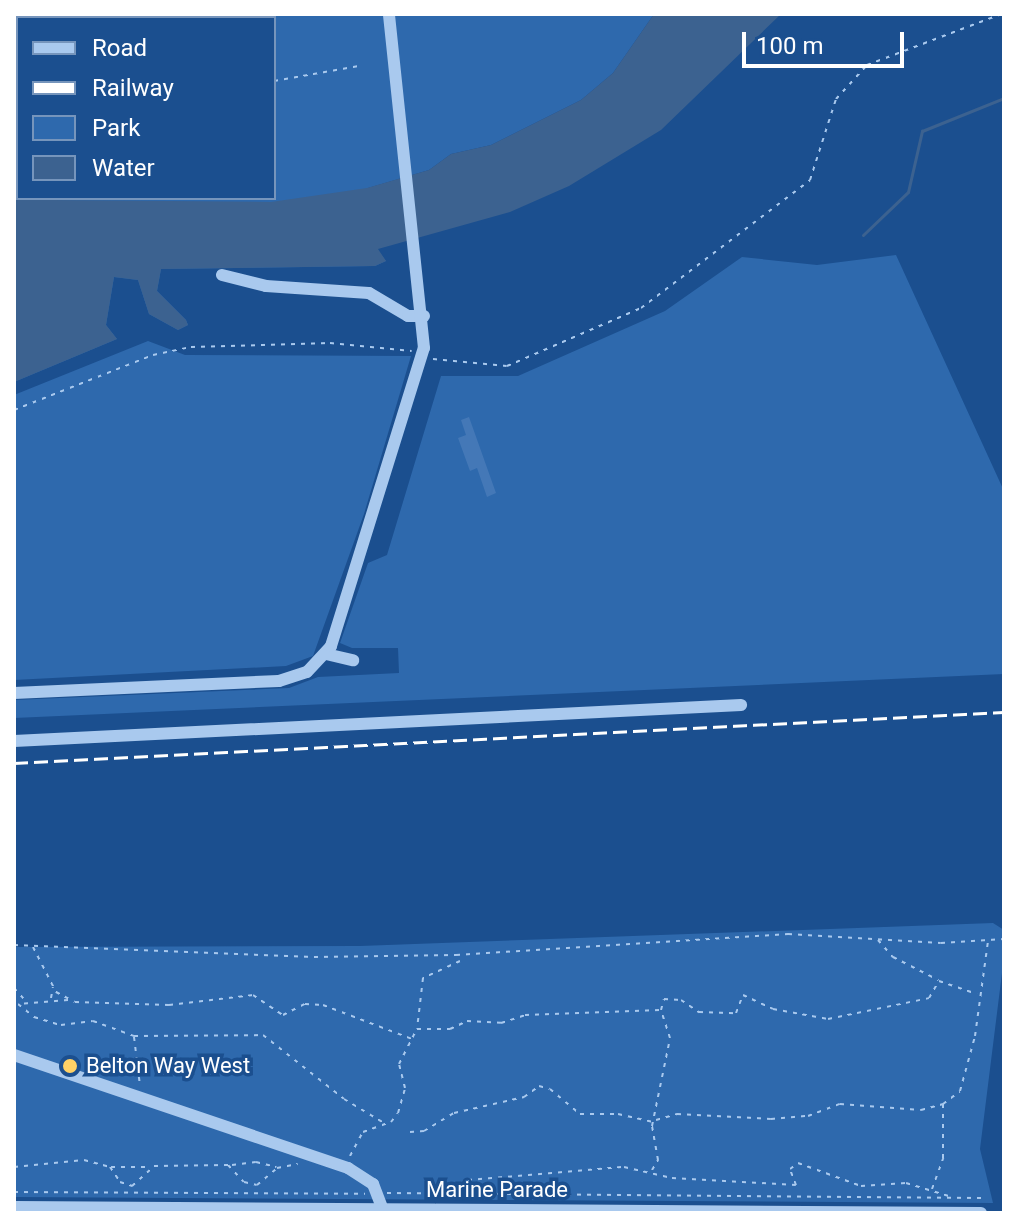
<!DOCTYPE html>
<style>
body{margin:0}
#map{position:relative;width:1018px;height:1227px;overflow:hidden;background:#1b4f8f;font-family:Roboto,sans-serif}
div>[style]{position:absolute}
.green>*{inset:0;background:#2e69ad}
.water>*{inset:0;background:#3c6290}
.stream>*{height:3px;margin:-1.5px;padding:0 1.5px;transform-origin:1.5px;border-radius:1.5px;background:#3c6290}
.building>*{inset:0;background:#4478b7}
.path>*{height:2px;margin-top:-1px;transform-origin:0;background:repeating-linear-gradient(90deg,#a9c9ee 0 4px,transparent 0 10px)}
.minor>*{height:12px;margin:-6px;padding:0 6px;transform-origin:6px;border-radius:6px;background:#a9c9ee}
.rail>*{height:3px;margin-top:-1.5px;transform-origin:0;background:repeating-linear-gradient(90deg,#fff 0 14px,transparent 0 20px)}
.dots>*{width:22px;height:22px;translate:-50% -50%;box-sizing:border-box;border:4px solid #1b4f8f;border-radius:50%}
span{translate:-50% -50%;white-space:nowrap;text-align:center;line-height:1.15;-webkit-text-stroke:7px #1b4f8f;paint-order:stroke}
.poi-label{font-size:22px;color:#fff}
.left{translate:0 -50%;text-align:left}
.street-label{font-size:22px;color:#fff}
.frame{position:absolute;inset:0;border:16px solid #fff;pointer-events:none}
.legend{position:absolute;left:16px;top:16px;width:260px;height:184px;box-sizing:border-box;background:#1b4f8f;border:2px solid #7695bc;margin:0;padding:10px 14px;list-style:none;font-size:24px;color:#fff}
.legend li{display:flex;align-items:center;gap:16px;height:40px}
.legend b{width:40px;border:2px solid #7695bc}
.scale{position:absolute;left:742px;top:32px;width:162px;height:36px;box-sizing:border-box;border:4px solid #fff;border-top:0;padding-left:10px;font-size:24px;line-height:28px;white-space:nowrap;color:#fff;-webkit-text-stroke:6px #1b4f8f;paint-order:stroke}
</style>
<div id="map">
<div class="green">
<div style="clip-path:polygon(evenodd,14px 14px,654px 14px,613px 73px,581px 100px,491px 145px,451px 154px,429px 170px,368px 188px,377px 249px,386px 261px,375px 266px,161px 269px,157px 291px,186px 320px,188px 325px,178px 330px,149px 314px,138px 280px,114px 277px,106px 325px,117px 339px,14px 382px,14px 14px,18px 18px,274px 18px,274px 198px,18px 198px,18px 18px)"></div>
<div style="clip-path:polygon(896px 255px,1004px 491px,1004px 674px,14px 718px,14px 700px,289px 688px,318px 677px,399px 673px,398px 648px,352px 648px,340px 643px,368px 563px,387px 555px,441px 376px,518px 376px,665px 311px,742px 257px,817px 265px)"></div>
<div style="clip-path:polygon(148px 341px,185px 355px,411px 356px,364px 514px,313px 656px,286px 666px,14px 680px,14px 395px)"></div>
<div style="clip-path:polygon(993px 923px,1004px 930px,1004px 957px,980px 1149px,993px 1203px,14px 1197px,14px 947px,360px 946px)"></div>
</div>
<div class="water">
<div style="clip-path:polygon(654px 14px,781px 14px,661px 130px,569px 186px,510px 212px,378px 249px,386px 261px,375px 266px,161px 269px,157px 291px,186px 320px,188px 325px,178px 330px,149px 314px,138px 280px,114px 277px,106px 325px,117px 339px,14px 382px,14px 194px,53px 200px,271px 202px,367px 188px,429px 170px,451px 154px,491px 145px,581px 100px,613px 73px)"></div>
</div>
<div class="stream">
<div style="left:863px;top:235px;width:62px;rotate:-43.7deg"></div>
<div style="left:908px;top:192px;width:63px;rotate:-77.1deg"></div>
<div style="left:922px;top:131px;width:88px;rotate:-21.9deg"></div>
</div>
<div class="building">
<div style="clip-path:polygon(469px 417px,496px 493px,487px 497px,477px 468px,470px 471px,458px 438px,466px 435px,461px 420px)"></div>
</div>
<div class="path">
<div style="left:110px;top:14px;width:6px;rotate:45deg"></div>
<div style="left:274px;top:81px;width:86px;rotate:-10deg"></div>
<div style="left:433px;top:359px;width:74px;rotate:5.4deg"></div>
<div style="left:507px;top:366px;width:146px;rotate:-23.4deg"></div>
<div style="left:641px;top:308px;width:212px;rotate:-37.1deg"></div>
<div style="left:810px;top:180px;width:85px;rotate:-72.2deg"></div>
<div style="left:836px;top:99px;width:46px;rotate:-47.6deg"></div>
<div style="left:867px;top:65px;width:143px;rotate:-20.8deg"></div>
<div style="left:14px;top:410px;width:149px;rotate:-21.6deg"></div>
<div style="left:153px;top:355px;width:39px;rotate:-12deg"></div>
<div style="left:191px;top:347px;width:139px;rotate:-1.6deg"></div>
<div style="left:330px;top:343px;width:82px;rotate:5.6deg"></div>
<div style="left:878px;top:940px;width:23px;rotate:49deg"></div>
<div style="left:893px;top:957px;width:51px;rotate:27.1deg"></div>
<div style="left:14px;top:945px;width:300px;rotate:2.3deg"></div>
<div style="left:314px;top:957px;width:142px;rotate:-0.8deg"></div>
<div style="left:456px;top:955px;width:333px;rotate:-3.6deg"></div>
<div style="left:788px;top:934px;width:153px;rotate:3.4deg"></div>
<div style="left:941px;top:943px;width:63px;rotate:-3.6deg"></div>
<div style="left:33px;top:947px;width:51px;rotate:62.9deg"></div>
<div style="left:56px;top:992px;width:21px;rotate:28deg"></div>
<div style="left:75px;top:1002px;width:94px;rotate:1.8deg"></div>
<div style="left:169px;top:1005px;width:85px;rotate:-6.8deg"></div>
<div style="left:253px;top:995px;width:36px;rotate:34deg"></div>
<div style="left:283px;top:1015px;width:25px;rotate:-27deg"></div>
<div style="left:305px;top:1004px;width:18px;rotate:3deg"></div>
<div style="left:323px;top:1005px;width:95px;rotate:20.9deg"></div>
<div style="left:460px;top:961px;width:41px;rotate:155.3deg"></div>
<div style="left:423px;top:978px;width:51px;rotate:96.7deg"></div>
<div style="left:417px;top:1029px;width:33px"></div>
<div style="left:450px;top:1029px;width:19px;rotate:-25deg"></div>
<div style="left:467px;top:1021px;width:34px;rotate:3deg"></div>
<div style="left:501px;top:1023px;width:25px;rotate:-18deg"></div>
<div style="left:525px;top:1015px;width:135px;rotate:-2.1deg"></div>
<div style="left:14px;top:988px;width:15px;rotate:48deg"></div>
<div style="left:51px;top:998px;width:11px;rotate:-80deg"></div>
<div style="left:68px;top:1000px;width:50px;rotate:175.4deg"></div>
<div style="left:18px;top:1004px;width:21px;rotate:39deg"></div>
<div style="left:34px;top:1017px;width:28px;rotate:17deg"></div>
<div style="left:61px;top:1025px;width:32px;rotate:-7deg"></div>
<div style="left:93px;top:1021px;width:44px;rotate:20.1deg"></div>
<div style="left:134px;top:1036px;width:129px;rotate:-0.4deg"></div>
<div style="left:263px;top:1035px;width:103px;rotate:38.3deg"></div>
<div style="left:344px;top:1099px;width:47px;rotate:31deg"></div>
<div style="left:134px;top:1037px;width:49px;rotate:83deg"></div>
<div style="left:656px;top:1120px;width:22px;rotate:-16deg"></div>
<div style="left:677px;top:1114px;width:94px;rotate:3deg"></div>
<div style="left:771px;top:1119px;width:37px;rotate:-5deg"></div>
<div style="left:808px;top:1116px;width:34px;rotate:-21deg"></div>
<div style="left:840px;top:1104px;width:81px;rotate:4.2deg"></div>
<div style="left:921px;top:1110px;width:23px;rotate:-15deg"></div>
<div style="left:410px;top:1132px;width:14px;rotate:-4deg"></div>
<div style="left:424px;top:1131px;width:35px;rotate:-31deg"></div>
<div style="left:454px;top:1113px;width:72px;rotate:-12.9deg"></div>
<div style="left:524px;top:1097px;width:19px;rotate:-36deg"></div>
<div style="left:539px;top:1086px;width:11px;rotate:15deg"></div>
<div style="left:550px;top:1089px;width:39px;rotate:40deg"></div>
<div style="left:580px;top:1114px;width:38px"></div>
<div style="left:618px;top:1114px;width:36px;rotate:13deg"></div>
<div style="left:350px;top:1156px;width:27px;rotate:-62deg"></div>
<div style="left:363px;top:1132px;width:30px;rotate:-20deg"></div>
<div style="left:391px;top:1122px;width:11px;rotate:-52deg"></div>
<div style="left:398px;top:1113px;width:26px;rotate:-74deg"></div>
<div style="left:405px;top:1088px;width:25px;rotate:-104deg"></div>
<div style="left:399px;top:1064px;width:37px;rotate:-63deg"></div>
<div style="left:232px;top:1165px;width:24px;rotate:-7deg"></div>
<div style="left:256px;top:1162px;width:21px;rotate:14deg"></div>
<div style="left:14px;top:1167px;width:70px;rotate:-5.7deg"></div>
<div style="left:84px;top:1160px;width:27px;rotate:15deg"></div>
<div style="left:110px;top:1167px;width:18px;rotate:56deg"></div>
<div style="left:120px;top:1182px;width:13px;rotate:18deg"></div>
<div style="left:132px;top:1186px;width:30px;rotate:-42deg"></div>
<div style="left:154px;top:1166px;width:74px;rotate:-0.8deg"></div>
<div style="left:228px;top:1165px;width:23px;rotate:47deg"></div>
<div style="left:244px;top:1182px;width:13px;rotate:13deg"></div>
<div style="left:257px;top:1185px;width:26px;rotate:-40deg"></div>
<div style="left:277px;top:1168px;width:21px;rotate:-11deg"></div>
<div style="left:111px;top:1167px;width:37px"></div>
<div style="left:652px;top:1170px;width:12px;rotate:-59deg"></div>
<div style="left:658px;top:1160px;width:35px;rotate:-100deg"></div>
<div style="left:652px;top:1126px;width:90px;rotate:-78.4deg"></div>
<div style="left:670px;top:1038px;width:29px;rotate:-108deg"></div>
<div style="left:661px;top:1010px;width:11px;rotate:-75deg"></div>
<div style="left:664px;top:999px;width:17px;rotate:3deg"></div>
<div style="left:681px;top:1000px;width:22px;rotate:34deg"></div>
<div style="left:699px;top:1012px;width:37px;rotate:2deg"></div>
<div style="left:736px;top:1013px;width:19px;rotate:-69deg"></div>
<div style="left:743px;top:995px;width:33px;rotate:25deg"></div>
<div style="left:773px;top:1009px;width:56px;rotate:10.3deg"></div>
<div style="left:828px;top:1019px;width:103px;rotate:-11.7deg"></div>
<div style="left:929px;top:998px;width:20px;rotate:-60deg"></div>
<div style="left:939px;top:981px;width:40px;rotate:18.9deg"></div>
<div style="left:932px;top:1189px;width:33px;rotate:-70deg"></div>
<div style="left:943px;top:1158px;width:54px;rotate:-90deg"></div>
<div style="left:943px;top:1104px;width:21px;rotate:-37deg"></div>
<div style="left:960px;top:1091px;width:57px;rotate:-74.7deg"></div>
<div style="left:975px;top:1036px;width:96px;rotate:-82.2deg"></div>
<div style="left:14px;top:1192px;width:351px;rotate:0.3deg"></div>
<div style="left:387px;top:1193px;width:594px;rotate:0.48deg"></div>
<div style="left:441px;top:1193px;width:30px;rotate:-26deg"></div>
<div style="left:468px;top:1180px;width:157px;rotate:-4.8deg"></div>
<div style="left:624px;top:1167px;width:49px;rotate:12.9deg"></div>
<div style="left:672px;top:1178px;width:124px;rotate:3.2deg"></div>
<div style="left:796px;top:1185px;width:17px;rotate:-111deg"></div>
<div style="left:790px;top:1169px;width:10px;rotate:-37deg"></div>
<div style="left:798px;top:1163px;width:67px;rotate:20.1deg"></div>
<div style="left:861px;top:1186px;width:45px;rotate:-3.8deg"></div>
<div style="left:906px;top:1183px;width:48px;rotate:16.9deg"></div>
</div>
<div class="minor">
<div style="left:222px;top:275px;width:45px;rotate:14deg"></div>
<div style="left:266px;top:286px;width:103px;rotate:3.9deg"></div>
<div style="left:369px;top:293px;width:45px;rotate:30.5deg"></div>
<div style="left:408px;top:316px;width:16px"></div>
<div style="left:326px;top:654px;width:28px;rotate:13deg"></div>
<div style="left:14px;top:693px;width:265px;rotate:-2.6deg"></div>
<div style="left:279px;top:681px;width:29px;rotate:-18deg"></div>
<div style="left:307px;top:672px;width:35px;rotate:-47deg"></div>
<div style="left:331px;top:646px;width:312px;rotate:-72.7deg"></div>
<div style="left:424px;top:348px;width:336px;rotate:-96deg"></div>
<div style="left:14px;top:741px;width:728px;rotate:-2.83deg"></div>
<div style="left:14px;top:1055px;width:353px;rotate:18.7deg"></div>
<div style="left:348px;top:1168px;width:30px;rotate:33deg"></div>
<div style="left:373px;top:1184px;width:31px;rotate:69deg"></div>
<div style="left:14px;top:1207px;width:967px;rotate:0.36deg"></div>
</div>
<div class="rail">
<div style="left:14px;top:763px;width:991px;rotate:-2.95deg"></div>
</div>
<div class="dots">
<div style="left:70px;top:1066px;background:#ffd166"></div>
</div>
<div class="poi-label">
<span class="left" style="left:86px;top:1066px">Belton Way West</span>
</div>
<div class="street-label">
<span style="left:497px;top:1190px">Marine Parade</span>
</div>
<div class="frame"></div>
<ul class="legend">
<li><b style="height:10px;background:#a9c9ee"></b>Road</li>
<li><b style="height:10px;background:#fff"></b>Railway</li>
<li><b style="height:22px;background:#2e69ad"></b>Park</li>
<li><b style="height:22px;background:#3c6290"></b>Water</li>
</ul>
<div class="scale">100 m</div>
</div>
